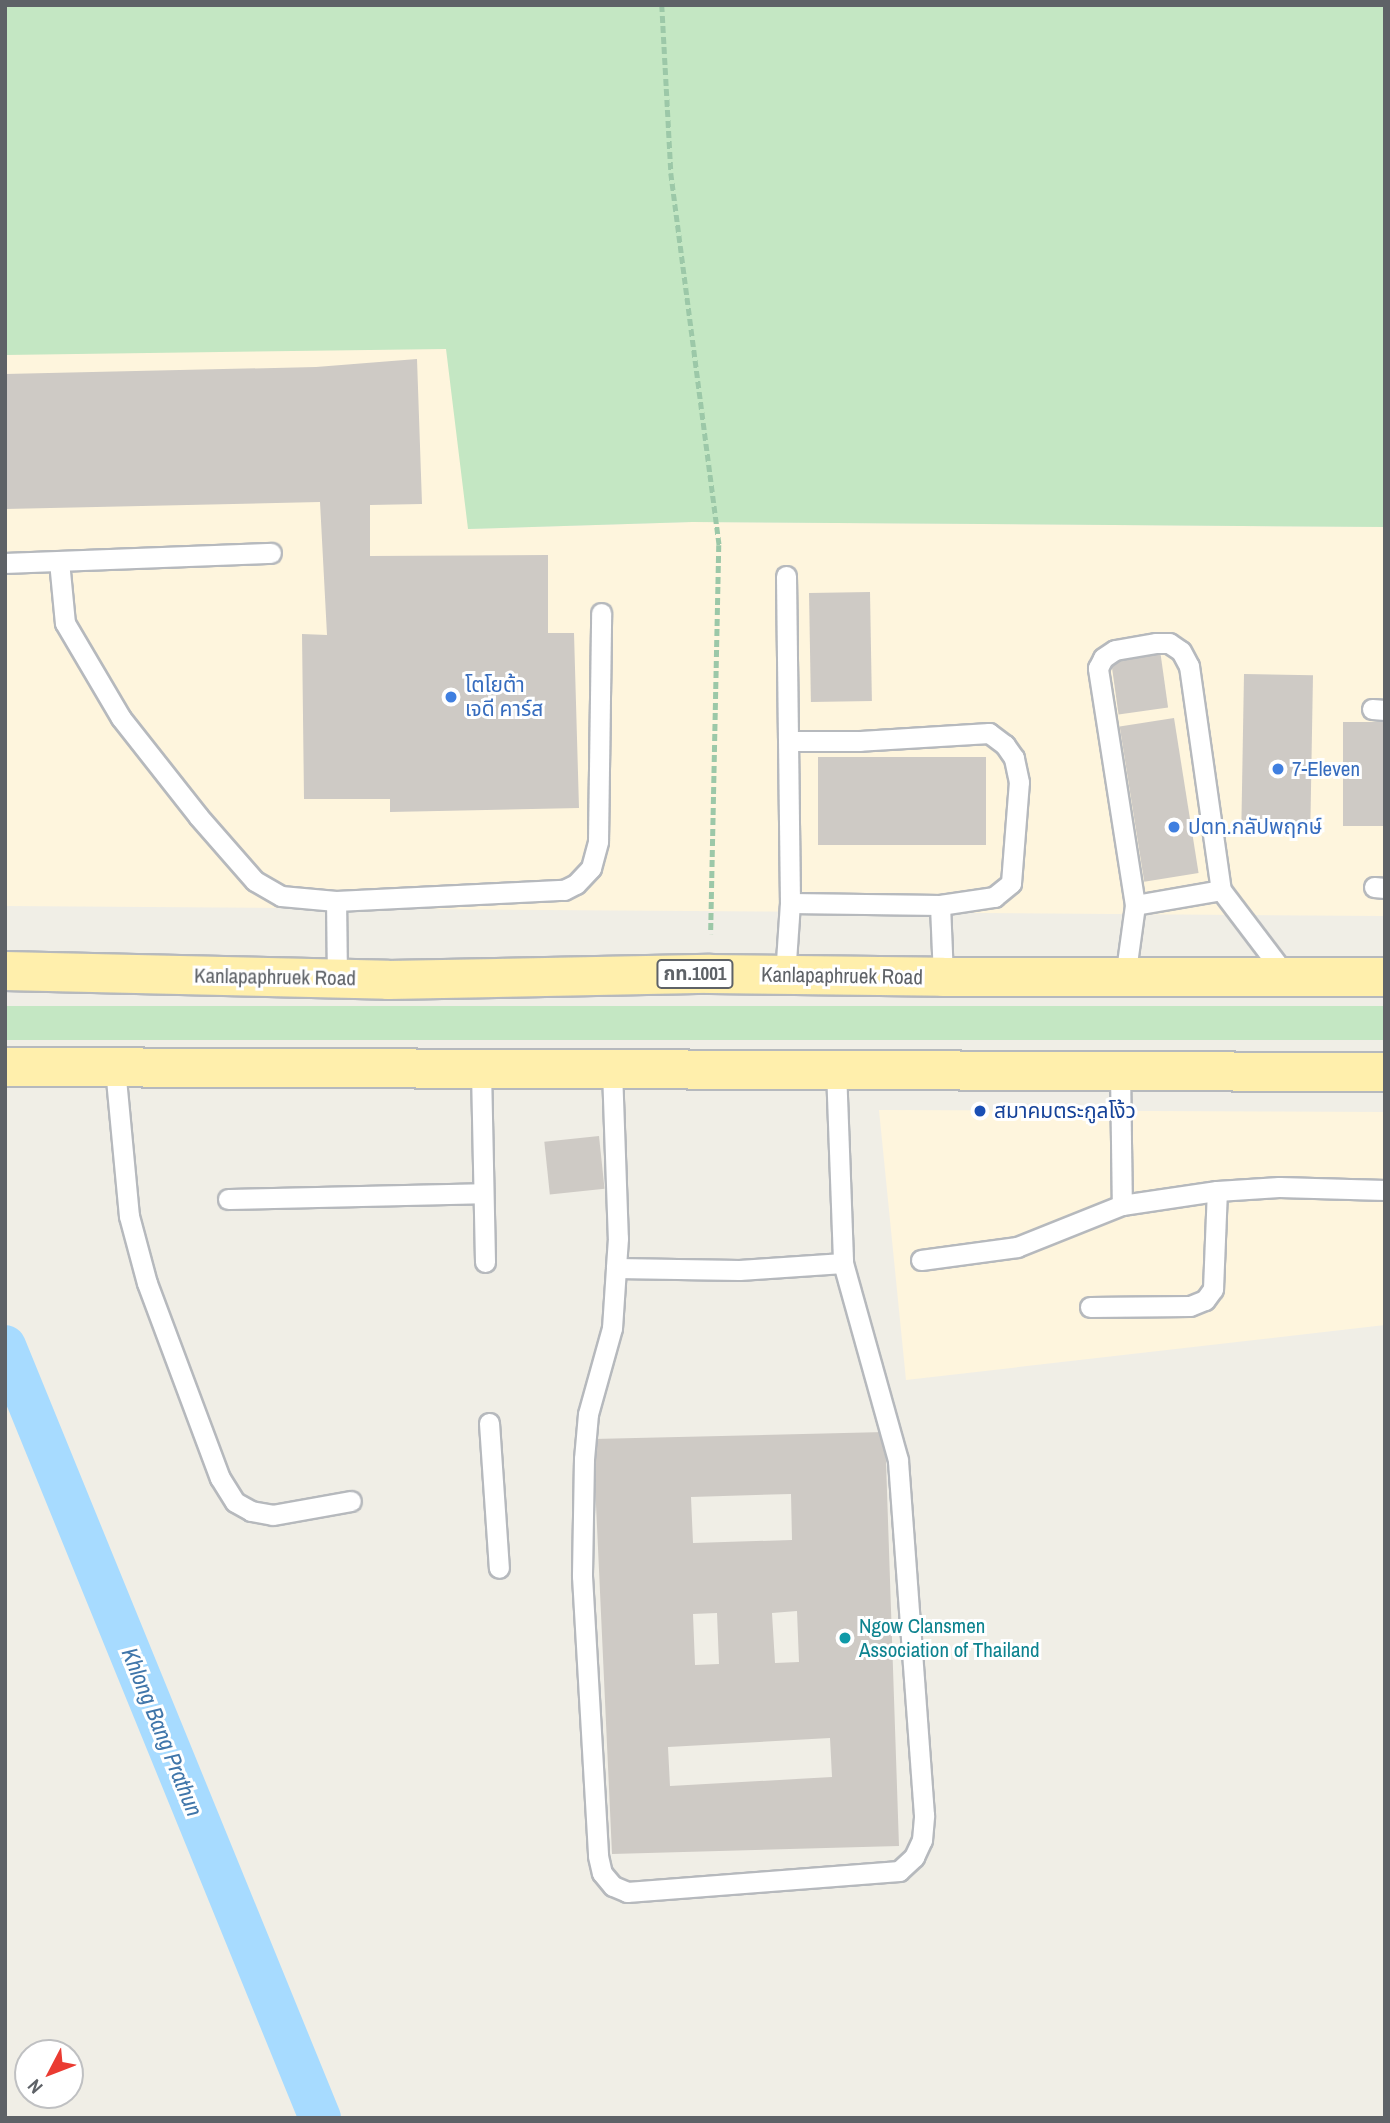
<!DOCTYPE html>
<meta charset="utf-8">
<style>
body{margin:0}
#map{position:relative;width:1390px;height:2123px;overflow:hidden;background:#f0eee6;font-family:"Archivo Narrow","Noto Sans Thai",sans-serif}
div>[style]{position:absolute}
.commercial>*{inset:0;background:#fef5dd}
.green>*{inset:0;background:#c4e7c3;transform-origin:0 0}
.canal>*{height:42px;margin:-21px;padding:0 21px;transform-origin:21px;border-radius:21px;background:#a7dbff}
.building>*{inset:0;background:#cecac5;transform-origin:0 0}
.path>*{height:4.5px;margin-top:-2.25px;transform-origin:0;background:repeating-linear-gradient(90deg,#9cc8a8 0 7px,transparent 0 10.5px)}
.roads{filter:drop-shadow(2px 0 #b6b9bd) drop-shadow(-2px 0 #b6b9bd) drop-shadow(0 2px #b6b9bd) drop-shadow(0 -2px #b6b9bd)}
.lane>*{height:19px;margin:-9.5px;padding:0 9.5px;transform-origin:9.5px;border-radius:9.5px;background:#fff}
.primary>*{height:38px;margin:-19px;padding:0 19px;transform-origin:19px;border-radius:19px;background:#ffefac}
.dots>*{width:19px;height:19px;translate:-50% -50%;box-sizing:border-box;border:4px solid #fff;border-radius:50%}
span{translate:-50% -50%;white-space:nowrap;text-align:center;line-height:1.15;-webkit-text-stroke:6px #fff;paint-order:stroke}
.shield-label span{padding:2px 5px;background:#fff;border:2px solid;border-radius:5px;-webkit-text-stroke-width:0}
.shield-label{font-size:19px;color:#5e6267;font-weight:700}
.shop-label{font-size:21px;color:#366cbe}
.left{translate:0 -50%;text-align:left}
.street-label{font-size:21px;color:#5e6267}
.transit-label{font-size:21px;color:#164399}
.culture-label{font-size:21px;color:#0d838f}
.water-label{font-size:23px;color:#4076aa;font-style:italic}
.frame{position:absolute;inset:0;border:7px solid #5e6267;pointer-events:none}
.north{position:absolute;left:14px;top:2039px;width:70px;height:70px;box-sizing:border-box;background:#fff;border:2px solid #bfc0c2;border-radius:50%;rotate:228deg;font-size:19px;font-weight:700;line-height:28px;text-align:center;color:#5e6267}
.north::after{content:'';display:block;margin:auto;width:24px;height:32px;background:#ea3b32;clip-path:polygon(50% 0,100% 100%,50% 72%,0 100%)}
</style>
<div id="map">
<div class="commercial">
<div style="clip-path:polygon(446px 337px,469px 529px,692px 522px,1385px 527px,1385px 916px,5px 906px,5px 351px)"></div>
<div style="clip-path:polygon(879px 1110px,1385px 1112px,1385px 1325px,906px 1380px)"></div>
</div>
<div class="green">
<div style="clip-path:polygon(5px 5px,1385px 5px,1385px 527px,692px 522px,468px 529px,446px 349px,5px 355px)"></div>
<div style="left:5px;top:1006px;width:1380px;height:34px"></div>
</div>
<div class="canal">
<div style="left:5px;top:1346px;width:834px;rotate:67.8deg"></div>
</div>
<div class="building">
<div style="clip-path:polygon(417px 359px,422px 504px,370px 505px,370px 556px,548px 555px,548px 633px,574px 633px,579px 808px,390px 812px,390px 799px,304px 799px,302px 634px,327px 635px,320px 502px,5px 509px,5px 374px,316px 367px)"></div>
<div style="left:870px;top:592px;width:109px;height:61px;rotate:89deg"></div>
<div style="left:1160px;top:650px;width:58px;height:50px;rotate:82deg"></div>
<div style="left:1244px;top:674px;width:69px;height:158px;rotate:1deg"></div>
<div style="left:1174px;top:718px;width:157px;height:55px;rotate:81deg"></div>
<div style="left:1343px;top:722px;width:42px;height:104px"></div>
<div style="left:986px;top:757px;width:88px;height:168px;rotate:90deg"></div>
<div style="left:599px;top:1136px;width:53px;height:55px;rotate:84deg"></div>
<div style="clip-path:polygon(evenodd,885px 1432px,899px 1846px,612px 1854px,593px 1439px,885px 1432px,791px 1494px,792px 1540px,693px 1543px,691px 1497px,791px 1494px,885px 1432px,797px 1611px,799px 1662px,775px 1663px,772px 1613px,797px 1611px,885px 1432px,717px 1613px,719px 1664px,695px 1665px,693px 1614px,717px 1613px,885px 1432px,830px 1738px,832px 1777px,670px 1786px,668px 1747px,830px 1738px)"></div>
</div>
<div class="path">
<div style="left:662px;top:5px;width:168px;rotate:86.9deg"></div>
<div style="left:671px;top:173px;width:375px;rotate:82.6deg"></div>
<div style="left:719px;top:545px;width:389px;rotate:91.2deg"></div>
</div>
<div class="roads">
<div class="lane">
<div style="left:59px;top:561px;width:62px;rotate:84.5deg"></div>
<div style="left:65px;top:623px;width:110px;rotate:59.5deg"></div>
<div style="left:121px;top:718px;width:125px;rotate:51.8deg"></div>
<div style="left:198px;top:816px;width:86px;rotate:48.8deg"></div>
<div style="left:255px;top:881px;width:30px;rotate:30deg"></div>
<div style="left:281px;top:896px;width:55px;rotate:5.2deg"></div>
<div style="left:5px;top:563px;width:266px;rotate:-2.2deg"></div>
<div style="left:786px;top:576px;width:327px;rotate:89.3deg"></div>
<div style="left:790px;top:903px;width:150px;rotate:0.8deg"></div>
<div style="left:940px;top:905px;width:55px;rotate:-8.4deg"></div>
<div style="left:994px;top:897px;width:22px;rotate:-39deg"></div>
<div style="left:1011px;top:883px;width:101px;rotate:-85.5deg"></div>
<div style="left:1019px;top:782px;width:25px;rotate:-102deg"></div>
<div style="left:1014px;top:758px;width:16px;rotate:-125deg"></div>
<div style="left:1005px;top:745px;width:20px;rotate:-143deg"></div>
<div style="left:989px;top:733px;width:129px;rotate:176.5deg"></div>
<div style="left:860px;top:741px;width:71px;rotate:180deg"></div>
<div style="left:1372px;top:709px;width:13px;rotate:4deg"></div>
<div style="left:1374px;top:887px;width:11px;rotate:5deg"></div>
<div style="left:940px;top:905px;width:72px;rotate:87.6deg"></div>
<div style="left:1135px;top:905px;width:87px;rotate:-9.9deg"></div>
<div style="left:785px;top:976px;width:73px;rotate:-86.1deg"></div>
<div style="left:1125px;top:978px;width:74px;rotate:-82.2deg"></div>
<div style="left:1135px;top:905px;width:240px;rotate:-98.9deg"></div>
<div style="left:1098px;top:668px;width:11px;rotate:-63deg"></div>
<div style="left:1103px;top:658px;width:14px;rotate:-34deg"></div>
<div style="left:1115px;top:650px;width:42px;rotate:-9.7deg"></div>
<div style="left:1156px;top:643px;width:13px"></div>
<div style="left:1169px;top:643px;width:14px;rotate:34deg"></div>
<div style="left:1181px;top:651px;width:17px;rotate:62deg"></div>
<div style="left:1189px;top:666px;width:226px;rotate:81.9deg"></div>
<div style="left:1221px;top:890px;width:109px;rotate:52.8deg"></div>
<div style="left:337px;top:979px;width:78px;rotate:-90.7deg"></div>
<div style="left:336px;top:901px;width:228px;rotate:-2.8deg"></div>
<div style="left:564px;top:890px;width:13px;rotate:-27deg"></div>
<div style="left:576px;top:884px;width:22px;rotate:-47deg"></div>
<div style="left:591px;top:868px;width:28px;rotate:-75deg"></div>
<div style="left:598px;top:841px;width:228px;rotate:-89.2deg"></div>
<div style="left:115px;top:1068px;width:149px;rotate:84.6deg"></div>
<div style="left:129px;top:1216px;width:69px;rotate:75deg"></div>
<div style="left:147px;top:1283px;width:208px;rotate:69.5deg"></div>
<div style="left:220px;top:1478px;width:28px;rotate:58deg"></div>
<div style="left:235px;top:1502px;width:18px;rotate:29deg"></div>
<div style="left:251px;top:1511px;width:22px;rotate:10deg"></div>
<div style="left:273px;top:1515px;width:79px;rotate:-10.2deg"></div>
<div style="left:836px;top:1069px;width:194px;rotate:87.9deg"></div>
<div style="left:843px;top:1263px;width:104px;rotate:176.1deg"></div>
<div style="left:739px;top:1270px;width:123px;rotate:-179.1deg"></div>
<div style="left:616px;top:1268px;width:60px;rotate:93.8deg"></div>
<div style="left:612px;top:1328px;width:89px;rotate:105.6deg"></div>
<div style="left:588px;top:1414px;width:45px;rotate:95.1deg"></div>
<div style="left:584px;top:1459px;width:117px;rotate:91deg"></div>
<div style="left:582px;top:1576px;width:280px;rotate:86.7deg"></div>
<div style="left:598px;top:1856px;width:17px;rotate:77deg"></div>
<div style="left:602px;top:1873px;width:17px;rotate:50deg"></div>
<div style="left:613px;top:1886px;width:15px;rotate:23deg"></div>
<div style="left:627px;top:1892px;width:273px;rotate:-4.4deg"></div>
<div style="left:899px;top:1871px;width:21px;rotate:-43deg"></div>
<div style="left:914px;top:1857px;width:19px;rotate:-65deg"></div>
<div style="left:922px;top:1840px;width:25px;rotate:-85deg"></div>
<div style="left:924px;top:1815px;width:356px;rotate:-94.2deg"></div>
<div style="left:898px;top:1460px;width:205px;rotate:-105.6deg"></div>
<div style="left:481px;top:1070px;width:192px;rotate:88.8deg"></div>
<div style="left:612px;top:1070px;width:168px;rotate:88deg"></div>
<div style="left:618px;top:1238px;width:30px;rotate:94deg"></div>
<div style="left:1120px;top:1070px;width:135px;rotate:89.2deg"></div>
<div style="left:1122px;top:1205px;width:96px;rotate:-8.4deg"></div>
<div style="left:1217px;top:1191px;width:62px;rotate:-3.7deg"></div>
<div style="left:1279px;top:1187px;width:106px;rotate:1.6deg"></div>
<div style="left:228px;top:1199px;width:255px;rotate:-1.3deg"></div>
<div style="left:921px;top:1260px;width:97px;rotate:-7.7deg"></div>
<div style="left:1017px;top:1247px;width:113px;rotate:-21.8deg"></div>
<div style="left:1090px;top:1307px;width:100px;rotate:-0.6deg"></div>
<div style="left:1190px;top:1306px;width:16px;rotate:-22deg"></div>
<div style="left:1205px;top:1300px;width:14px;rotate:-54deg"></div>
<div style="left:1213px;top:1289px;width:98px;rotate:-87.7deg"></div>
<div style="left:489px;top:1423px;width:145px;rotate:86.1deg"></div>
</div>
<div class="primary">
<div style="left:5px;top:971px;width:383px;rotate:1.3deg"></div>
<div style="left:388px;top:980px;width:322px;rotate:-1.1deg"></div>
<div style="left:710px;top:974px;width:233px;rotate:0.7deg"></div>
<div style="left:943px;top:977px;width:442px"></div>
<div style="left:5px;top:1067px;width:1380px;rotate:0.21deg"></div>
</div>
</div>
<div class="dots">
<div style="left:451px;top:697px;background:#3f7fe0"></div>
<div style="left:1278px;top:769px;background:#3f7fe0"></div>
<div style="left:1174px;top:827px;background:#3f7fe0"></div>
<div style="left:980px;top:1111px;background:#1a4fb4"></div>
<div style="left:845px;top:1638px;background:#0f9aa8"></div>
</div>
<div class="shield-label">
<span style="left:695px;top:974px">กท.1001</span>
</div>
<div class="shop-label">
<span class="left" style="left:465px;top:697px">โตโยต้า<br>เจดี คาร์ส</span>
<span class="left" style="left:1292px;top:769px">7-Eleven</span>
<span class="left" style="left:1188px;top:827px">ปตท.กลัปพฤกษ์</span>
</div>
<div class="street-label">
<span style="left:842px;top:976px;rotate:1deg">Kanlapaphruek Road</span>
<span style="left:275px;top:977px;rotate:1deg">Kanlapaphruek Road</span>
</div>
<div class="transit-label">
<span class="left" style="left:994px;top:1111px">สมาคมตระกูลโง้ว</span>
</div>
<div class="culture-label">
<span class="left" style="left:859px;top:1638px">Ngow Clansmen<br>Association of Thailand</span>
</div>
<div class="water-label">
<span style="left:162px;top:1732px;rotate:68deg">Khlong Bang Prathun</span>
</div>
<div class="frame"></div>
<div class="north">N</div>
</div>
